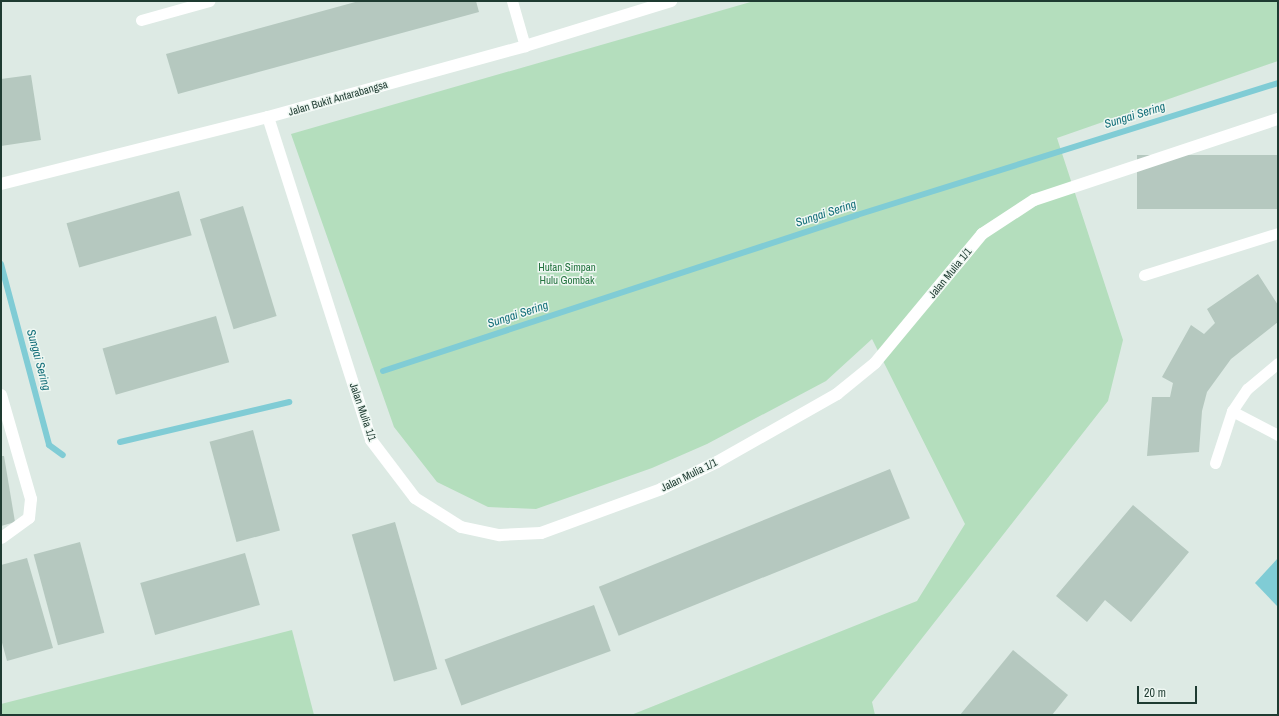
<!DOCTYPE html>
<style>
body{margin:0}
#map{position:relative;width:1279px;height:716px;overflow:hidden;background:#ddeae4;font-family:"Archivo Narrow",sans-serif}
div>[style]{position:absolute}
.green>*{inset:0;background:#b4debd}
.water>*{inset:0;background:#80ccd5}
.stream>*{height:6px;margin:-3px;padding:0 3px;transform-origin:3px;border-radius:3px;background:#80ccd5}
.building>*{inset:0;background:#b5c8bf;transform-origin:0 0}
.service>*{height:11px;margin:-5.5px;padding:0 5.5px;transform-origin:5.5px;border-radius:5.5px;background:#fff}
.minor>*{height:12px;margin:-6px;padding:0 6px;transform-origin:6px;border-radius:6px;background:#fff}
span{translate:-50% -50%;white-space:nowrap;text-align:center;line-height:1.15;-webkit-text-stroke:3px #eef7f2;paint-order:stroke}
.street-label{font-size:11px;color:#1e3b31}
.park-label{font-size:11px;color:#257440}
.water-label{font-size:12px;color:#146f7a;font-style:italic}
.frame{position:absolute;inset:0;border:2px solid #1e3b31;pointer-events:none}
.scale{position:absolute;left:1137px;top:686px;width:60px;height:18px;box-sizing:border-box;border:2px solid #1e3b31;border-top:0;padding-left:5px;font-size:12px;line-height:14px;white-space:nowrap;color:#1e3b31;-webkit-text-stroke:3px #eef7f2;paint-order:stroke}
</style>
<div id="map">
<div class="green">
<div style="clip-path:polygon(754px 1px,1278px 1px,1278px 61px,1057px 138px,1123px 340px,1108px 401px,872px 702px,875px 715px,631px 715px,917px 601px,965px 524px,872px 339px,826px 381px,707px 444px,652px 468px,536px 509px,488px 507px,437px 482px,394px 427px,291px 134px)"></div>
<div style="clip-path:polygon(292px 630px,314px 715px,1px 715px,1px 704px)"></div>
</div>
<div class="water">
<div style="clip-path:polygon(1278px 558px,1278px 607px,1255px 583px)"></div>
</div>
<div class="stream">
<div style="left:1px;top:264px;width:187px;rotate:75.1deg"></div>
<div style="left:49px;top:445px;width:17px;rotate:36deg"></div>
<div style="left:383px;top:371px;width:499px;rotate:-18.2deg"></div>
<div style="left:857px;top:215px;width:441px;rotate:-17.4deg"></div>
<div style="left:120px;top:442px;width:174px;rotate:-13.3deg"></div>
</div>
<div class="building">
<div style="clip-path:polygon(359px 1px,476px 1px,479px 12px,178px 94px,166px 54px)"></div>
<div style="clip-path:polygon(31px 75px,41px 140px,1px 146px,1px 79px)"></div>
<div style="left:1278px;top:155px;width:54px;height:141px;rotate:90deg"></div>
<div style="left:179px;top:191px;width:46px;height:117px;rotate:74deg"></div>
<div style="left:243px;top:206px;width:115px;height:45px;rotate:73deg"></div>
<div style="clip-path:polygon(1258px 274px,1278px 305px,1278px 322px,1231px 359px,1207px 392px,1202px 411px,1199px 452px,1147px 456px,1152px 397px,1170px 397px,1173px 383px,1162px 377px,1191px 325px,1204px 334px,1215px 323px,1207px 309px)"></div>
<div style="left:216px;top:316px;width:48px;height:118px;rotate:74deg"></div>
<div style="left:253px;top:430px;width:104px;height:45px;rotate:75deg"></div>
<div style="clip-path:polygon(1px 456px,4px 456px,15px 522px,1px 526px)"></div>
<div style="left:890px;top:469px;width:53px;height:314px;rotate:68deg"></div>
<div style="clip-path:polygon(1133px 505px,1189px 552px,1131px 622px,1105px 600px,1087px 622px,1056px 596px)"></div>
<div style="left:395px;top:522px;width:153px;height:45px;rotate:74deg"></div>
<div style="left:80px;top:542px;width:94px;height:48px;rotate:75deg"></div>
<div style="left:245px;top:553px;width:54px;height:109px;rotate:74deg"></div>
<div style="clip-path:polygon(27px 558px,53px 648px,7px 661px,1px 639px,1px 565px)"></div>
<div style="left:594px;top:605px;width:49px;height:159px;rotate:70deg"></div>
<div style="clip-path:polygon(1013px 650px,1068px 695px,1052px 715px,960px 715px)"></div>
</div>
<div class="service">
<div style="left:512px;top:1px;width:47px;rotate:73.9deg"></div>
<div style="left:141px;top:20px;width:71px;rotate:-15.6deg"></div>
<div style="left:1144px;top:275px;width:140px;rotate:-17.4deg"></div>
<div style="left:1232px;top:411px;width:52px;rotate:27.6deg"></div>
<div style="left:1215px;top:463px;width:55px;rotate:-71.9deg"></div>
<div style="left:1232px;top:411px;width:27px;rotate:-56deg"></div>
<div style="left:1247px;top:389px;width:40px;rotate:-40deg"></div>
</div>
<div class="minor">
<div style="left:268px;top:117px;width:339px;rotate:72.3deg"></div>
<div style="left:371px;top:440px;width:73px;rotate:52.8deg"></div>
<div style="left:415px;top:498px;width:54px;rotate:32.2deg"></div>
<div style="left:461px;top:527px;width:40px;rotate:12deg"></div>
<div style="left:500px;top:535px;width:41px;rotate:-2.8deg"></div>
<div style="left:541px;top:533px;width:128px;rotate:-20.1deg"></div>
<div style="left:661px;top:489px;width:62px;rotate:-25.7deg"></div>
<div style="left:717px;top:462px;width:138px;rotate:-29.5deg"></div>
<div style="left:837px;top:394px;width:49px;rotate:-39.2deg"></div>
<div style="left:875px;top:363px;width:168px;rotate:-50.3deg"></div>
<div style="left:982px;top:234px;width:62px;rotate:-33.2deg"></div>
<div style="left:1034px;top:200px;width:257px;rotate:-18.4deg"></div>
<div style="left:1px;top:184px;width:275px;rotate:-14.1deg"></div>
<div style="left:268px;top:117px;width:267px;rotate:-15.4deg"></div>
<div style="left:525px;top:46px;width:153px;rotate:-17.1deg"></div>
<div style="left:1px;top:395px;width:108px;rotate:73.9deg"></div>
<div style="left:31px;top:499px;width:19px;rotate:96deg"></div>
<div style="left:29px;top:518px;width:34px;rotate:144deg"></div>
</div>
<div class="street-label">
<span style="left:338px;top:98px;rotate:-16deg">Jalan Bukit Antarabangsa</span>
<span style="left:950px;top:273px;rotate:-51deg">Jalan Mulia 1/1</span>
<span style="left:363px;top:412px;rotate:71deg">Jalan Mulia 1/1</span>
<span style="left:689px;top:475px;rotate:-26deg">Jalan Mulia 1/1</span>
</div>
<div class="park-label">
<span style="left:567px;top:274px">Hutan Simpan<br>Hulu Gombak</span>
</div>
<div class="water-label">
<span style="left:1135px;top:116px;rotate:-17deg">Sungai Sering</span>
<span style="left:826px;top:214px;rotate:-18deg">Sungai Sering</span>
<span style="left:518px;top:315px;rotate:-18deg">Sungai Sering</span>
<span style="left:38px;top:360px;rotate:75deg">Sungai Sering</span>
</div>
<div class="frame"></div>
<div class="scale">20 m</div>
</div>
